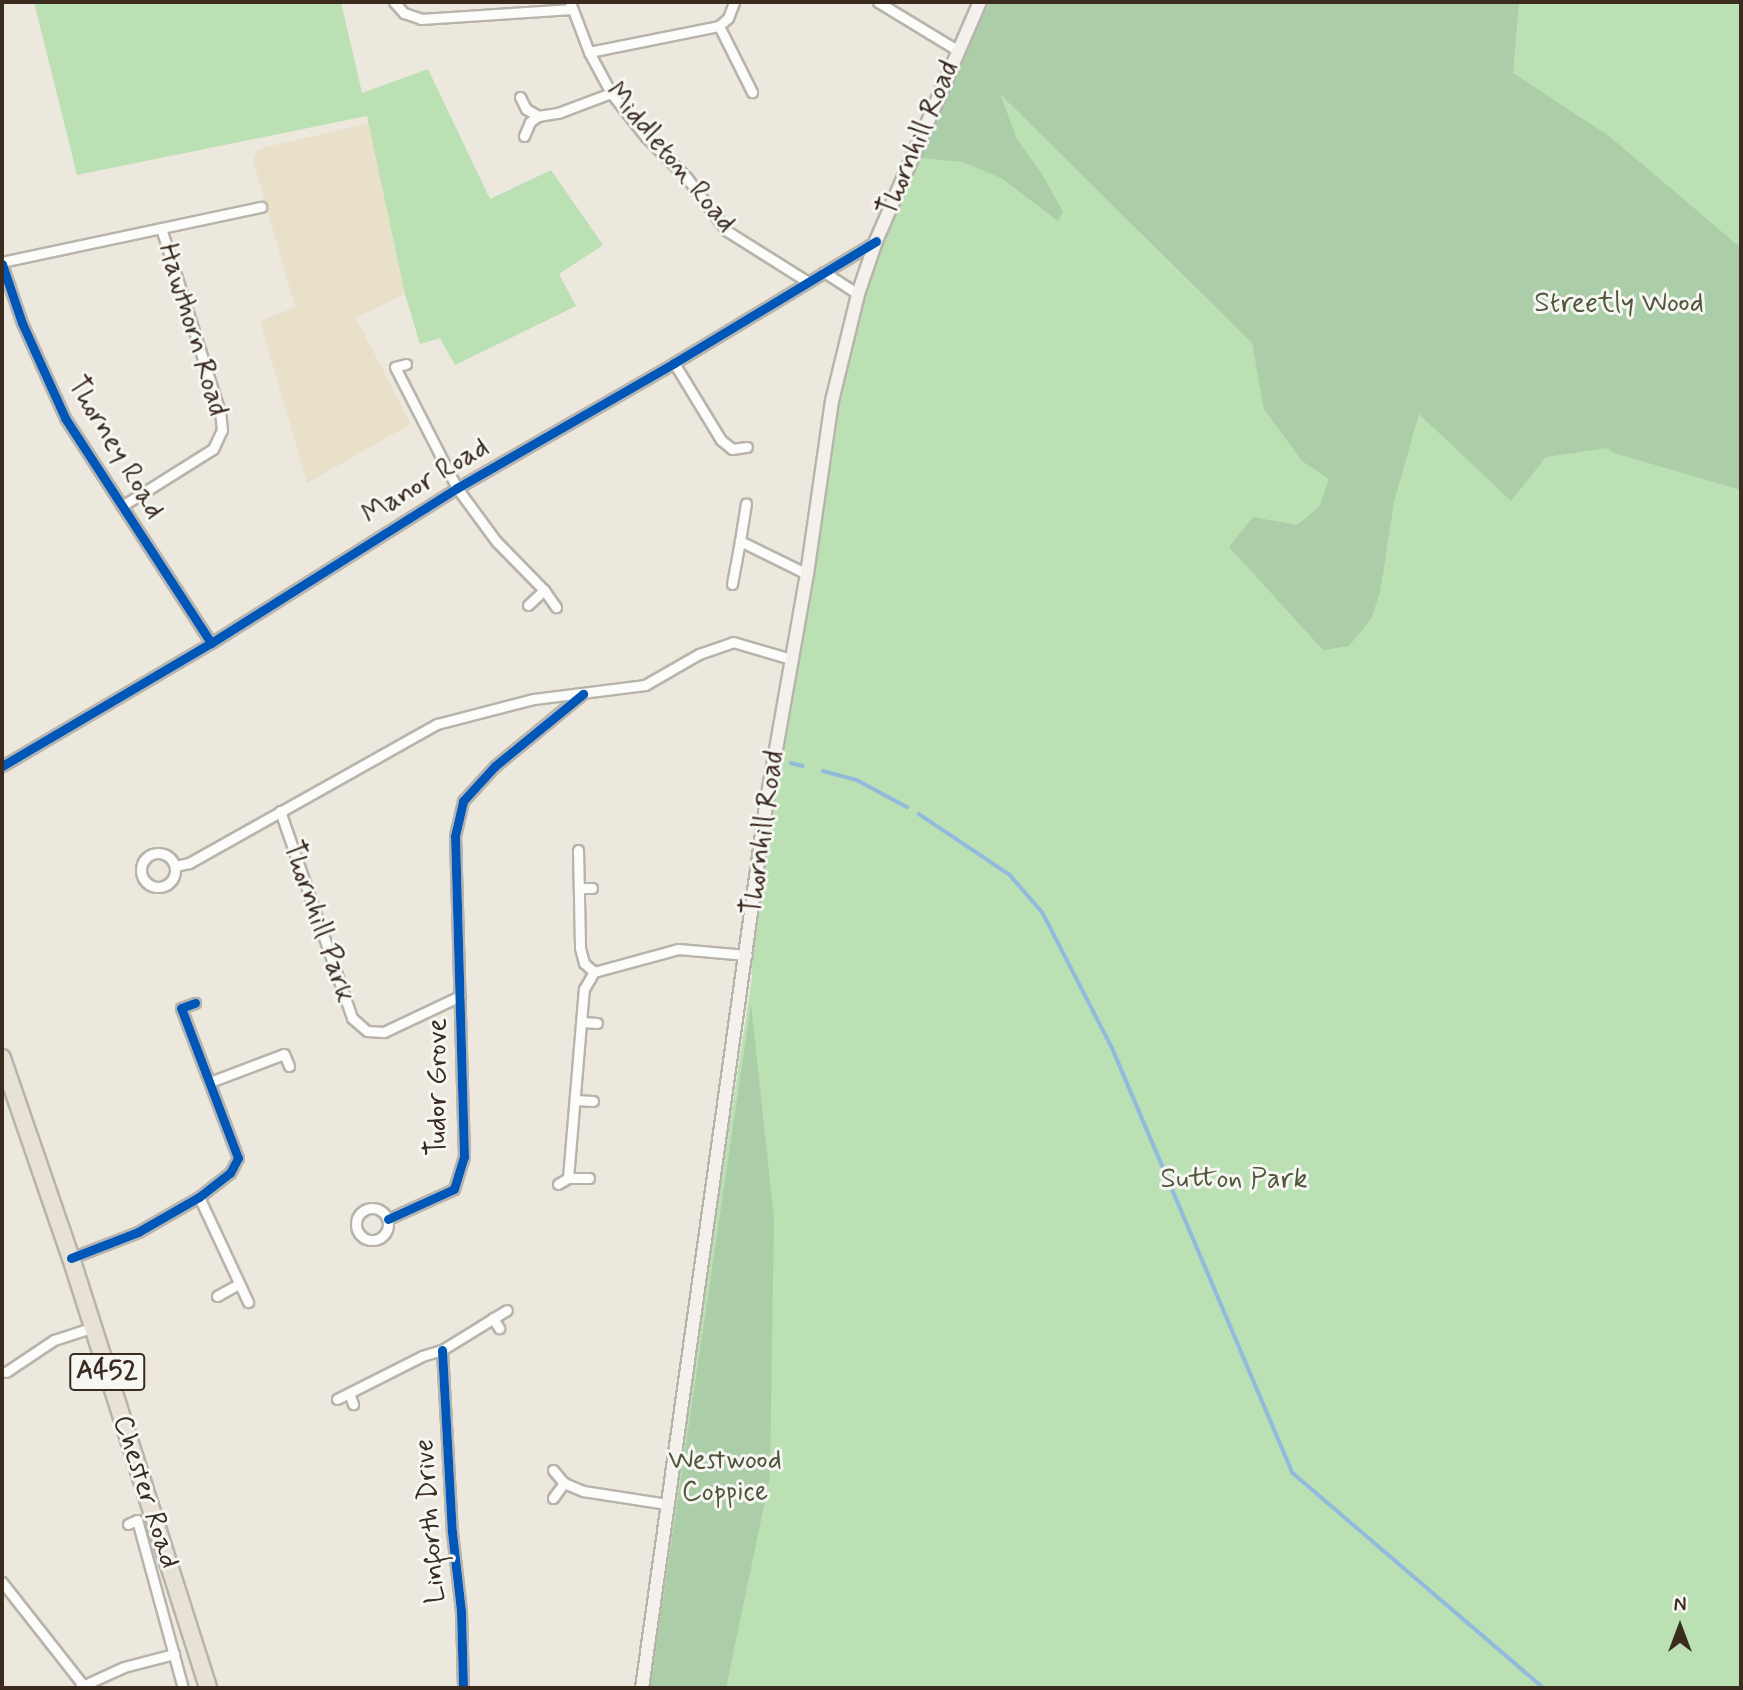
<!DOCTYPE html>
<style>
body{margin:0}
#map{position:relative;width:1743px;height:1690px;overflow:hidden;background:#ece8de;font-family:Mynerve,sans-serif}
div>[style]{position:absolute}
.built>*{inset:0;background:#e9e0ca}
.green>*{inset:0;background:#bbe0b4}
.forest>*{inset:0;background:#abcea8}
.stream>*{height:3.5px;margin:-1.75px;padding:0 1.75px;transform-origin:1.75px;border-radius:1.75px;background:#91badc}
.roads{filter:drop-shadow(2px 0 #b8b4ac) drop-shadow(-2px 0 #b8b4ac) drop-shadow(0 2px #b8b4ac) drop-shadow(0 -2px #b8b4ac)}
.minor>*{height:9px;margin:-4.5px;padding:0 4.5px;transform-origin:4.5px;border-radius:4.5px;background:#fcfcfa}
.minor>.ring{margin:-4.5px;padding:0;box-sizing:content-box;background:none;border:9px solid #fcfcfa;border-radius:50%}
.secondary>*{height:12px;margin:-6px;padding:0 6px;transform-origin:6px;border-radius:6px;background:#f4f1ec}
.trunk>*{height:16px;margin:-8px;padding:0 8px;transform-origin:8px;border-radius:8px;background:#e8e2d6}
.cycleway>*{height:9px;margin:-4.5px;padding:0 4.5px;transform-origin:4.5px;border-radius:4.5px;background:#0057b8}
span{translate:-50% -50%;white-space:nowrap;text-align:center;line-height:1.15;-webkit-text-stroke:6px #f6f6f2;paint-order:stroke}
.shield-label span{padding:2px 5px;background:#f6f6f2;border:2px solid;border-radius:5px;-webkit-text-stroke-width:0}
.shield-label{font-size:26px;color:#3b2a1e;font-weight:700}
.street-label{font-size:28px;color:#3b2a1e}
.park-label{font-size:28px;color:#51563b}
.frame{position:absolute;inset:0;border:4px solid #3b2a1e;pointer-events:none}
.north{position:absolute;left:1645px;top:1592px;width:70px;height:70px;-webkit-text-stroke:5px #f6f6f2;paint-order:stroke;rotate:0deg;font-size:19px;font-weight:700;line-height:28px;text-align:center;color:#3b2a1e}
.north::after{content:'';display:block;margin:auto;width:24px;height:32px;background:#3b2a1e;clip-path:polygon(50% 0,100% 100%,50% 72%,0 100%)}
</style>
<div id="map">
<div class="built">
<div style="clip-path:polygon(370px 123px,405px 294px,356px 318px,411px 424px,307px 483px,260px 321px,295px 307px,253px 160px,256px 151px,266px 147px)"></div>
</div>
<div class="green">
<div style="clip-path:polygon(34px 2px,341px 2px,362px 93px,428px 69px,490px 199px,551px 170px,603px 245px,559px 274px,576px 306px,455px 365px,440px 338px,420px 344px,405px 294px,367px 116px,77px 175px)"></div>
<div style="clip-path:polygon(990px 2px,1741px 2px,1741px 1688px,649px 1688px,690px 1384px,752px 978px,751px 961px,773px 806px,810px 566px,841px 394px,854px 332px,885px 233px,916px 157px)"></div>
</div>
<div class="forest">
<div style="clip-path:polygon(990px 2px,1519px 2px,1513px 73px,1609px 136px,1741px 248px,1741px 490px,1614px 453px,1607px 448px,1546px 457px,1511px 501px,1419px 414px,1394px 502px,1380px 593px,1371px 619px,1349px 646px,1323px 650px,1229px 547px,1253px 517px,1297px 525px,1319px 507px,1329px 479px,1302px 461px,1264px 409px,1252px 343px,1000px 94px,1017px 139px,1042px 174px,1063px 212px,1058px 221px,1001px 178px,963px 162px,921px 158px,929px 123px)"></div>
<div style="clip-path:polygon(751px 1004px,774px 1218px,770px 1477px,726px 1688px,650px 1688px)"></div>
</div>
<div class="stream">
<div style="left:791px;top:763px;width:12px;rotate:14deg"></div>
<div style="left:823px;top:771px;width:35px;rotate:15deg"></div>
<div style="left:857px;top:780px;width:57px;rotate:28.4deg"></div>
<div style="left:919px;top:814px;width:110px;rotate:33.8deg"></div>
<div style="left:1010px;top:875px;width:50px;rotate:49deg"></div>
<div style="left:1043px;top:913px;width:151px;rotate:62.8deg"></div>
<div style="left:1112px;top:1047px;width:463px;rotate:67deg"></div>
<div style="left:1293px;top:1473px;width:330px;rotate:40.6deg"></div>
</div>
<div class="roads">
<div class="minor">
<div style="left:394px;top:2px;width:15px;rotate:48deg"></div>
<div style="left:404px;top:13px;width:18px;rotate:19deg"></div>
<div style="left:421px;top:19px;width:151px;rotate:-3.8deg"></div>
<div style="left:570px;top:2px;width:53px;rotate:69.2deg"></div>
<div style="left:589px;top:52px;width:47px;rotate:61.8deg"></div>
<div style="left:611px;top:93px;width:56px;rotate:51.5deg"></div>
<div style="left:646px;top:137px;width:58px;rotate:45deg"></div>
<div style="left:687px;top:178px;width:66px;rotate:53deg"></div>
<div style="left:727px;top:231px;width:96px;rotate:32.2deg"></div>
<div style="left:878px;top:2px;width:92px;rotate:31.3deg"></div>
<div style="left:719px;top:26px;width:74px;rotate:63.4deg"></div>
<div style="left:589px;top:52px;width:133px;rotate:-11.3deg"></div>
<div style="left:719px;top:26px;width:12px;rotate:-42deg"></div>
<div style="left:728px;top:18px;width:17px;rotate:-69deg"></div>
<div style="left:520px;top:97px;width:13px;rotate:63deg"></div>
<div style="left:526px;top:109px;width:14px;rotate:30deg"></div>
<div style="left:538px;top:116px;width:20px;rotate:-9deg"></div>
<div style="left:558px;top:113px;width:57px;rotate:-20.7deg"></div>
<div style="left:524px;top:136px;width:15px;rotate:-67deg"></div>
<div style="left:530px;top:122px;width:10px;rotate:-37deg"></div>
<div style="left:2px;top:262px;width:265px;rotate:-12deg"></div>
<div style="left:2px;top:264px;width:62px;rotate:71.3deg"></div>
<div style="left:22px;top:323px;width:104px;rotate:65.6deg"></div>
<div style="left:65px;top:418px;width:268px;rotate:57deg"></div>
<div style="left:824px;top:272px;width:40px;rotate:32.9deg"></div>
<div style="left:674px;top:363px;width:90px;rotate:58.6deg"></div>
<div style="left:721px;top:440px;width:14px;rotate:39deg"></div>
<div style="left:732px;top:449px;width:15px;rotate:-8deg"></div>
<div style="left:406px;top:364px;width:11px;rotate:165deg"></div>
<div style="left:395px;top:367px;width:136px;rotate:62.9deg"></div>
<div style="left:457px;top:488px;width:66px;rotate:53.7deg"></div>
<div style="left:496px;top:541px;width:69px;rotate:45.6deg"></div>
<div style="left:544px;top:590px;width:21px;rotate:55deg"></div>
<div style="left:122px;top:506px;width:107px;rotate:-32.1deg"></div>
<div style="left:213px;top:449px;width:21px;rotate:-65deg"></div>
<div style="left:222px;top:430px;width:18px;rotate:-96deg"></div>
<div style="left:220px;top:412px;width:193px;rotate:-107.8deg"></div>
<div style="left:740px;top:541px;width:38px;rotate:-81deg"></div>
<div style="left:732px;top:584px;width:44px;rotate:-79.5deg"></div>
<div style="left:740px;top:541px;width:75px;rotate:26.2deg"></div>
<div style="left:528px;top:605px;width:22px;rotate:-43deg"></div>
<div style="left:2px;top:766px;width:243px;rotate:-30.5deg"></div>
<div style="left:211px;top:643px;width:291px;rotate:-32.2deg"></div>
<div style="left:457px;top:488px;width:250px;rotate:-29.9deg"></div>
<div style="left:674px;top:363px;width:236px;rotate:-31.1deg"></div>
<div style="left:280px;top:811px;width:219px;rotate:70.8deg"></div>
<div style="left:352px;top:1018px;width:20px;rotate:41deg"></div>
<div style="left:367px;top:1031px;width:17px;rotate:3deg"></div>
<div style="left:384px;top:1032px;width:84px;rotate:-25.3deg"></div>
<div style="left:578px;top:850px;width:98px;rotate:88.8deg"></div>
<div style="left:580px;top:948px;width:16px;rotate:75deg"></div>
<div style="left:584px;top:963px;width:13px;rotate:42deg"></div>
<div class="ring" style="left:141px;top:853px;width:25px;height:25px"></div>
<div style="left:175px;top:866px;width:14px;rotate:-12deg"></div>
<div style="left:189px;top:863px;width:284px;rotate:-29.3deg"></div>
<div style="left:437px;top:724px;width:100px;rotate:-14.5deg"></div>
<div style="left:534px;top:699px;width:112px;rotate:-7.2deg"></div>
<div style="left:645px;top:685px;width:62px;rotate:-29.9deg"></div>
<div style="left:699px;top:654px;width:36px;rotate:-19deg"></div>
<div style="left:733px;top:642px;width:60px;rotate:16.3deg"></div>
<div style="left:580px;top:888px;width:12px"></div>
<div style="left:582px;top:1022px;width:15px;rotate:4deg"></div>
<div style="left:210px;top:1082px;width:79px;rotate:-20.7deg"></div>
<div style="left:284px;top:1054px;width:13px;rotate:67deg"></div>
<div style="left:575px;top:1100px;width:18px;rotate:3deg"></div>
<div style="left:568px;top:1178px;width:21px"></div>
<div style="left:558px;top:1184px;width:12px;rotate:-31deg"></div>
<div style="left:568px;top:1178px;width:190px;rotate:-85.2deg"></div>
<div style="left:584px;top:989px;width:20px;rotate:-60deg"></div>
<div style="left:594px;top:972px;width:87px;rotate:-15.3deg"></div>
<div style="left:678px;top:949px;width:69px;rotate:5deg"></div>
<div style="left:199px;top:1197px;width:116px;rotate:65deg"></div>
<div class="ring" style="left:356px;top:1208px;width:23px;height:23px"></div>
<div style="left:388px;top:1219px;width:72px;rotate:-24.4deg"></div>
<div style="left:454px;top:1189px;width:34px;rotate:-73deg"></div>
<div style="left:464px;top:1157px;width:321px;rotate:-91.6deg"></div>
<div style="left:455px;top:836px;width:36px;rotate:-77deg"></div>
<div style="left:463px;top:801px;width:47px;rotate:-47.6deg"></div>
<div style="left:495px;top:766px;width:112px;rotate:-39.5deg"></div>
<div style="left:71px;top:1258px;width:72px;rotate:-21.2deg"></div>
<div style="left:138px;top:1232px;width:70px;rotate:-29.8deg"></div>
<div style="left:199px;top:1197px;width:39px;rotate:-38deg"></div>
<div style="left:230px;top:1173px;width:17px;rotate:-62deg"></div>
<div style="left:238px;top:1158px;width:160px;rotate:-110.8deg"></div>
<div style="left:181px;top:1008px;width:15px;rotate:-20deg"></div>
<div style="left:217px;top:1296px;width:25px;rotate:-29deg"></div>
<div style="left:493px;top:1318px;width:12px;rotate:59deg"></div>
<div style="left:442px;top:1350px;width:182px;rotate:86.9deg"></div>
<div style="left:452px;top:1532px;width:80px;rotate:83.5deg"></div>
<div style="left:461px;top:1611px;width:77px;rotate:88.5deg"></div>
<div style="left:6px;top:1372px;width:58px;rotate:-33.7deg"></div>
<div style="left:54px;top:1340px;width:40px;rotate:-18deg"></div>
<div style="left:349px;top:1393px;width:12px;rotate:70deg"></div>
<div style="left:337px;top:1399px;width:95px;rotate:-26.8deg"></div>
<div style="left:422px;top:1356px;width:21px;rotate:-17deg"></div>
<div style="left:442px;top:1350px;width:76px;rotate:-31.6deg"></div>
<div style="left:553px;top:1470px;width:17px;rotate:50deg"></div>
<div style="left:564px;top:1483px;width:21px;rotate:23deg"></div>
<div style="left:583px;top:1491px;width:85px;rotate:8.8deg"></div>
<div style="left:553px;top:1498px;width:19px;rotate:-54deg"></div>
<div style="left:128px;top:1524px;width:10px;rotate:-24deg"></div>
<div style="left:137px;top:1520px;width:174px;rotate:74.7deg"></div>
<div style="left:2px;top:1582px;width:131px;rotate:51.8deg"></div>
<div style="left:80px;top:1687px;width:48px;rotate:-24.4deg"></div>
<div style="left:124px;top:1667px;width:52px;rotate:-14.6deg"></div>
</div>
<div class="secondary">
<div style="left:642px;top:1688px;width:891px;rotate:-82deg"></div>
<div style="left:766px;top:806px;width:236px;rotate:-80deg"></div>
<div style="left:807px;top:574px;width:175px;rotate:-81.8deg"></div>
<div style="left:832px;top:401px;width:110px;rotate:-76.3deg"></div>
<div style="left:858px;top:294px;width:56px;rotate:-71.2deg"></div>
<div style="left:876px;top:241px;width:261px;rotate:-66.5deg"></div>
</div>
<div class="trunk">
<div style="left:2px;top:1058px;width:212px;rotate:71deg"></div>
<div style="left:71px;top:1258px;width:451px;rotate:72.3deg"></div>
</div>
</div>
<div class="cycleway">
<div style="left:2px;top:264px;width:62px;rotate:71.3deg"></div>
<div style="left:22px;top:323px;width:104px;rotate:65.6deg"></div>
<div style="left:65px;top:418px;width:268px;rotate:57deg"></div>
<div style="left:2px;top:766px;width:243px;rotate:-30.5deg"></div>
<div style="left:211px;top:643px;width:291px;rotate:-32.2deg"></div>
<div style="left:457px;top:488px;width:250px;rotate:-29.9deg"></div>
<div style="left:674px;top:363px;width:236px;rotate:-31.1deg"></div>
<div style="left:388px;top:1219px;width:72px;rotate:-24.4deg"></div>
<div style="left:454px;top:1189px;width:34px;rotate:-73deg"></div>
<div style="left:464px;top:1157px;width:321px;rotate:-91.6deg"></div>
<div style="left:455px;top:836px;width:36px;rotate:-77deg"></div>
<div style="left:463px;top:801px;width:47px;rotate:-47.6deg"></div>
<div style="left:495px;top:766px;width:114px;rotate:-39.3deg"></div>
<div style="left:71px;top:1258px;width:72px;rotate:-21.2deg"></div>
<div style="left:138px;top:1232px;width:70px;rotate:-29.8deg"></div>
<div style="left:199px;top:1197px;width:39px;rotate:-38deg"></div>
<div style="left:230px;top:1173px;width:17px;rotate:-62deg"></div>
<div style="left:238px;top:1158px;width:160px;rotate:-110.8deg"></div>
<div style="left:181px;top:1008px;width:15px;rotate:-20deg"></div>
<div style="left:442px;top:1350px;width:182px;rotate:86.9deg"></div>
<div style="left:452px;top:1532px;width:80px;rotate:83.5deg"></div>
<div style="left:461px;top:1611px;width:77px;rotate:88.5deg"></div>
</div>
<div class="shield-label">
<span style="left:107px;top:1372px">A452</span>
</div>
<div class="street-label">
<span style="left:919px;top:139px;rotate:-67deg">Thornhill Road</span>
<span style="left:670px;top:158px;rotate:50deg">Middleton Road</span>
<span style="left:192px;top:330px;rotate:73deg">Hawthorn Road</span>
<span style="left:115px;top:448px;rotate:59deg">Thorney Road</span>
<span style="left:426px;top:482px;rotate:-31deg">Manor Road</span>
<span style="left:764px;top:833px;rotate:-82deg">Thornhill Road</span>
<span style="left:318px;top:922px;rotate:71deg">Thornhill Park</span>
<span style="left:438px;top:1087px;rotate:-90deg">Tudor Grove</span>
<span style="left:145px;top:1492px;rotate:72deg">Chester Road</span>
<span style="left:431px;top:1521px;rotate:-94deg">Linforth Drive</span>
</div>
<div class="park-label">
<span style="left:1619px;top:304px">Streetly Wood</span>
<span style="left:1234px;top:1180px">Sutton Park</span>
<span style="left:725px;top:1477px">Westwood<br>Coppice</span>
</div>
<div class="frame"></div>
<div class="north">N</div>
</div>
